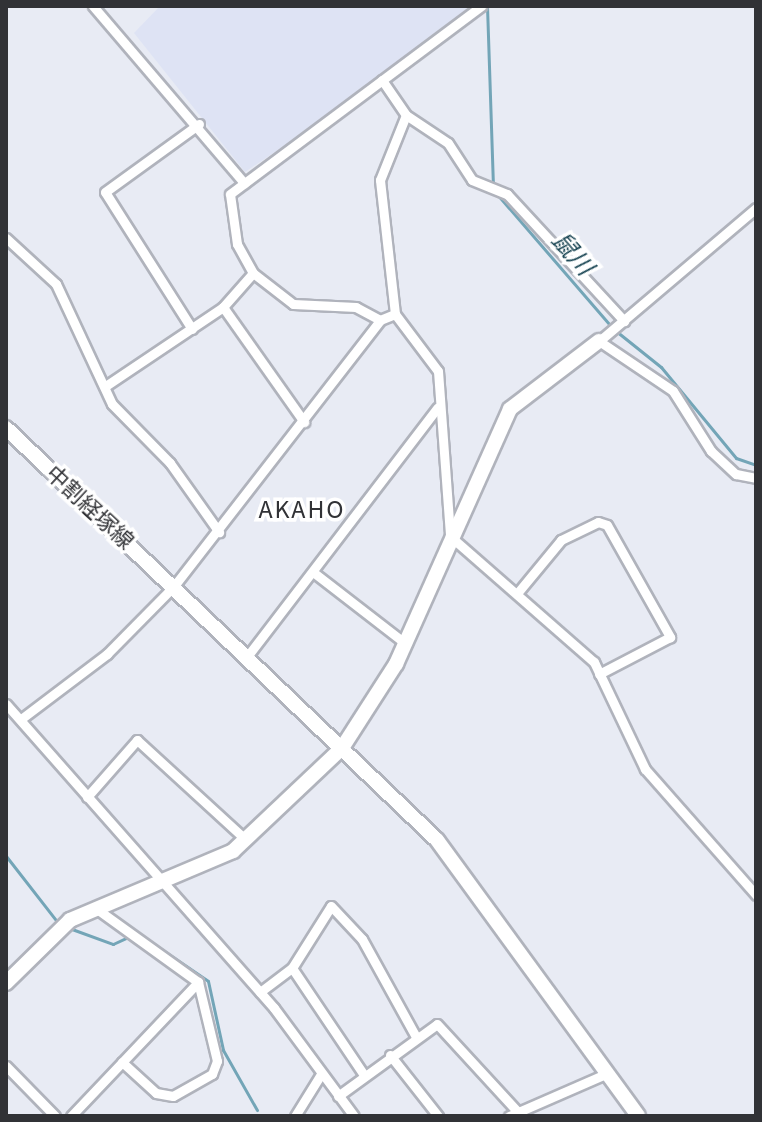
<!DOCTYPE html>
<meta charset="utf-8">
<style>
body{margin:0}
#map{position:relative;width:762px;height:1122px;overflow:hidden;background:#e8ebf4;font-family:"Source Sans 3","Noto Sans JP",sans-serif}
div>[style]{position:absolute}
.built>*{inset:0;background:#dee3f4}
.stream>*{height:3px;margin:-1.5px;padding:0 1.5px;transform-origin:1.5px;border-radius:1.5px;background:#73a5b7}
.roads{filter:drop-shadow(2px 0 #b0b3bc) drop-shadow(-2px 0 #b0b3bc) drop-shadow(0 2px #b0b3bc) drop-shadow(0 -2px #b0b3bc)}
.street>*{height:9px;margin:-4.5px;padding:0 4.5px;transform-origin:4.5px;border-radius:4.5px;background:#fff}
.secondary>*{height:14px;margin:-7px;padding:0 7px;transform-origin:7px;border-radius:7px;background:#fff}
span{translate:-50% -50%;white-space:nowrap;text-align:center;line-height:1.15;-webkit-text-stroke:7px #fff;paint-order:stroke}
.street-label{font-size:22px;color:#313236}
.water-label{font-size:24px;color:#184452;font-style:italic}
.quarter-label{font-size:26px;color:#313236;letter-spacing:2px}
.frame{position:absolute;inset:0;border:8px solid #313236;pointer-events:none}
</style>
<div id="map">
<div class="built">
<div style="clip-path:polygon(160px 6px,473px 6px,382px 80px,245px 172px,134px 33px)"></div>
</div>
<div class="stream">
<div style="left:487px;top:6px;width:180px;rotate:88.1deg"></div>
<div style="left:496px;top:193px;width:176px;rotate:49.2deg"></div>
<div style="left:616px;top:331px;width:58px;rotate:38.7deg"></div>
<div style="left:661px;top:367px;width:118px;rotate:50.5deg"></div>
<div style="left:736px;top:458px;width:21px;rotate:19deg"></div>
<div style="left:6px;top:856px;width:86px;rotate:52.1deg"></div>
<div style="left:69px;top:928px;width:47px;rotate:20deg"></div>
<div style="left:113px;top:944px;width:17px;rotate:-25deg"></div>
<div style="left:145px;top:938px;width:76px;rotate:34.3deg"></div>
<div style="left:208px;top:981px;width:71px;rotate:77.7deg"></div>
<div style="left:223px;top:1050px;width:69px;rotate:60.5deg"></div>
</div>
<div class="roads">
<div class="street">
<div style="left:93px;top:6px;width:233px;rotate:49.5deg"></div>
<div style="left:382px;top:80px;width:42px;rotate:55.6deg"></div>
<div style="left:406px;top:115px;width:50px;rotate:33.7deg"></div>
<div style="left:448px;top:143px;width:44px;rotate:57deg"></div>
<div style="left:472px;top:180px;width:38px;rotate:22deg"></div>
<div style="left:507px;top:194px;width:173px;rotate:47.3deg"></div>
<div style="left:756px;top:208px;width:206px;rotate:139.7deg"></div>
<div style="left:599px;top:341px;width:89px;rotate:34deg"></div>
<div style="left:673px;top:391px;width:71px;rotate:57.7deg"></div>
<div style="left:711px;top:451px;width:34px;rotate:43deg"></div>
<div style="left:736px;top:474px;width:20px;rotate:11deg"></div>
<div style="left:6px;top:238px;width:68px;rotate:42.6deg"></div>
<div style="left:56px;top:284px;width:132px;rotate:65deg"></div>
<div style="left:112px;top:404px;width:83px;rotate:45.5deg"></div>
<div style="left:170px;top:463px;width:85px;rotate:54.6deg"></div>
<div style="left:223px;top:307px;width:141px;rotate:54.8deg"></div>
<div style="left:395px;top:314px;width:135px;rotate:-96.4deg"></div>
<div style="left:380px;top:180px;width:70px;rotate:-68.2deg"></div>
<div style="left:380px;top:320px;width:27px;rotate:-152deg"></div>
<div style="left:356px;top:307px;width:63px;rotate:-177.3deg"></div>
<div style="left:293px;top:304px;width:51px;rotate:-142.2deg"></div>
<div style="left:253px;top:273px;width:33px;rotate:-119deg"></div>
<div style="left:237px;top:244px;width:50px;rotate:-98deg"></div>
<div style="left:230px;top:194px;width:314px;rotate:-36.8deg"></div>
<div style="left:192px;top:329px;width:162px;rotate:-122.4deg"></div>
<div style="left:105px;top:192px;width:116px;rotate:-35.9deg"></div>
<div style="left:107px;top:385px;width:140px;rotate:-33.9deg"></div>
<div style="left:223px;top:307px;width:45px;rotate:-48.6deg"></div>
<div style="left:313px;top:572px;width:116px;rotate:37.7deg"></div>
<div style="left:519px;top:591px;width:66px;rotate:-50.5deg"></div>
<div style="left:561px;top:540px;width:41px;rotate:-25.9deg"></div>
<div style="left:598px;top:522px;width:9px;rotate:18deg"></div>
<div style="left:607px;top:525px;width:129px;rotate:60.6deg"></div>
<div style="left:670px;top:637px;width:80px;rotate:152.5deg"></div>
<div style="left:246px;top:658px;width:315px;rotate:-52.6deg"></div>
<div style="left:6px;top:704px;width:405px;rotate:48.6deg"></div>
<div style="left:274px;top:1008px;width:134px;rotate:53.5deg"></div>
<div style="left:21px;top:719px;width:108px;rotate:-37.1deg"></div>
<div style="left:107px;top:654px;width:95px;rotate:-45.4deg"></div>
<div style="left:174px;top:586px;width:336px;rotate:-52.2deg"></div>
<div style="left:380px;top:320px;width:16px;rotate:-22deg"></div>
<div style="left:395px;top:314px;width:71px;rotate:53deg"></div>
<div style="left:438px;top:371px;width:165px;rotate:85.8deg"></div>
<div style="left:450px;top:536px;width:191px;rotate:41.2deg"></div>
<div style="left:594px;top:662px;width:119px;rotate:64.5deg"></div>
<div style="left:645px;top:769px;width:168px;rotate:48.6deg"></div>
<div style="left:87px;top:797px;width:76px;rotate:-48.7deg"></div>
<div style="left:137px;top:740px;width:148px;rotate:42.5deg"></div>
<div style="left:260px;top:992px;width:40px;rotate:-37deg"></div>
<div style="left:390px;top:1055px;width:78px;rotate:51.8deg"></div>
<div style="left:122px;top:1062px;width:46px;rotate:42.4deg"></div>
<div style="left:156px;top:1093px;width:17px;rotate:10deg"></div>
<div style="left:173px;top:1096px;width:45px;rotate:-29.4deg"></div>
<div style="left:212px;top:1074px;width:14px;rotate:-69deg"></div>
<div style="left:217px;top:1061px;width:81px;rotate:-103.5deg"></div>
<div style="left:6px;top:1066px;width:70px;rotate:45.6deg"></div>
<div style="left:364px;top:1075px;width:129px;rotate:-123.9deg"></div>
<div style="left:292px;top:968px;width:73px;rotate:-57.8deg"></div>
<div style="left:331px;top:906px;width:45px;rotate:46.8deg"></div>
<div style="left:362px;top:939px;width:110px;rotate:61.1deg"></div>
<div style="left:338px;top:1096px;width:122px;rotate:-36deg"></div>
<div style="left:437px;top:1024px;width:120px;rotate:47.4deg"></div>
<div style="left:71px;top:1116px;width:185px;rotate:-46.5deg"></div>
<div style="left:198px;top:982px;width:128px;rotate:-144.2deg"></div>
<div style="left:295px;top:1116px;width:49px;rotate:-58.2deg"></div>
<div style="left:509px;top:1116px;width:108px;rotate:-23.5deg"></div>
</div>
<div class="secondary">
<div style="left:6px;top:428px;width:596px;rotate:43.71deg"></div>
<div style="left:437px;top:840px;width:341px;rotate:53.9deg"></div>
<div style="left:6px;top:983px;width:90px;rotate:-44.5deg"></div>
<div style="left:70px;top:920px;width:177px;rotate:-22.9deg"></div>
<div style="left:233px;top:851px;width:150px;rotate:-43.4deg"></div>
<div style="left:342px;top:748px;width:100px;rotate:-57.3deg"></div>
<div style="left:396px;top:664px;width:279px;rotate:-65.9deg"></div>
<div style="left:510px;top:409px;width:112px;rotate:-37.4deg"></div>
</div>
</div>
<div class="street-label">
<span style="left:89px;top:508px;rotate:43deg">中割経塚線</span>
</div>
<div class="water-label">
<span style="left:572px;top:254px;rotate:49deg">鼠川</span>
</div>
<div class="quarter-label">
<span style="left:302px;top:510px">AKAHO</span>
</div>
<div class="frame"></div>
</div>
